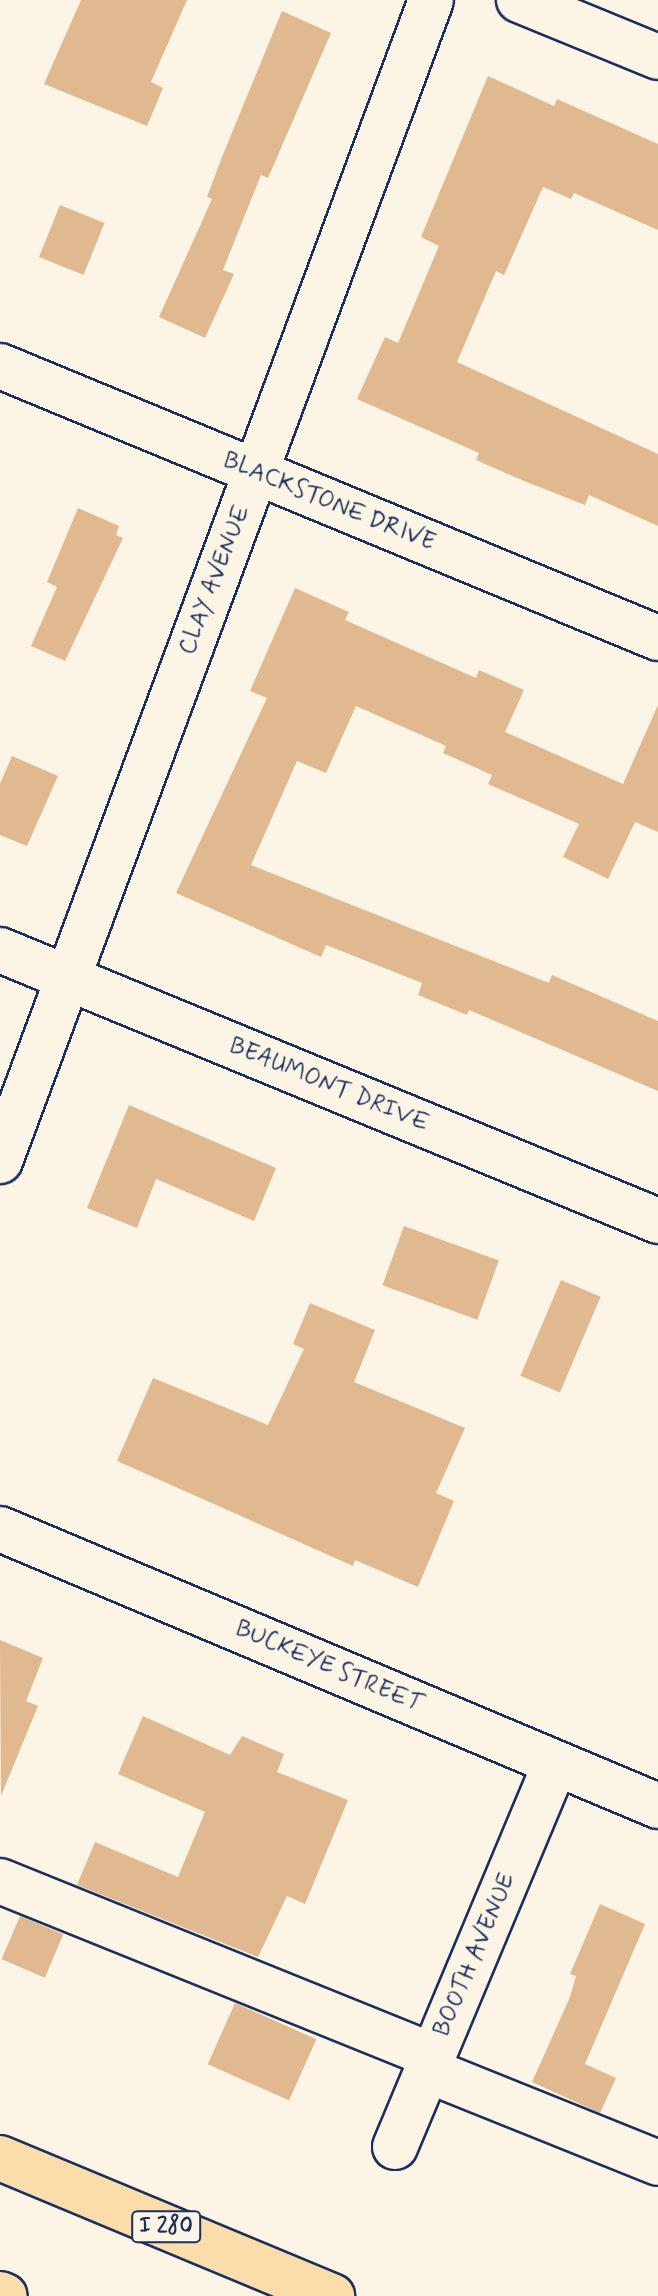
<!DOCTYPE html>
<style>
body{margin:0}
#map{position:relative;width:658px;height:2296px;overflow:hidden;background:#fcf5e5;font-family:Mynerve,sans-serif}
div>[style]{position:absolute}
.building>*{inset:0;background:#e0b991;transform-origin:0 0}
.roads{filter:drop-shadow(2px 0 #1b2f5e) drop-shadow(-2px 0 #1b2f5e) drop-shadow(0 2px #1b2f5e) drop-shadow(0 -2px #1b2f5e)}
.minor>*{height:44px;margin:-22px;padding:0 22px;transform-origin:22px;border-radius:22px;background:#fcf5e5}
.highway>*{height:44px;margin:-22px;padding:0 22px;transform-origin:22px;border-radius:22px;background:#fbddab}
span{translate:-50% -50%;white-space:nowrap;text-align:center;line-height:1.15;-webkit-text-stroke:7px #fcf5e5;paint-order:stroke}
.shield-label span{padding:2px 6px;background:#fcf5e5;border:2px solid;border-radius:6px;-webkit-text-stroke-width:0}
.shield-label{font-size:22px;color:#1b2f5e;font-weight:700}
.street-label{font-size:24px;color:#1b2f5e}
</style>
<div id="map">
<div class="building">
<div style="clip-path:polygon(81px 0,187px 0,151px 82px,163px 88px,147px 126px,44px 84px)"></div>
<div style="clip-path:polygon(282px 11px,331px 33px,268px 178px,261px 175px,223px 270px,234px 274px,205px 338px,159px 317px,212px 199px,207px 197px,222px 157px)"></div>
<div style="clip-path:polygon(488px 76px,554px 106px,557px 99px,658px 144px,658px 230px,574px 193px,571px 199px,543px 187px,504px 275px,496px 271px,457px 362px,658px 454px,658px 526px,589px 495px,585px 505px,524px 481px,476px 460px,479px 453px,357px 399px,385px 337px,398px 343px,439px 246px,421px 237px)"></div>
<div style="left:60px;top:205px;width:48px;height:56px;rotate:22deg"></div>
<div style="clip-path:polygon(78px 508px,119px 526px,116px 535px,123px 538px,65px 661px,31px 646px,57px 587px,47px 582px)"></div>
<div style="clip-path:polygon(295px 588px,349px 612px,345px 620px,476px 678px,479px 670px,524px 690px,505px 732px,623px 784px,658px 705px,658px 832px,635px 822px,608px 879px,563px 857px,579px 824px,488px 784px,492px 775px,443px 753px,446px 746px,356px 706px,326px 773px,297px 761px,251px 865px,549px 983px,552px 975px,658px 1021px,658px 1091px,469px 1010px,467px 1015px,418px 995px,422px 983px,326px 945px,321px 957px,176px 893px,267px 698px,250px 691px)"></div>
<div style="clip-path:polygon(12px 756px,58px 776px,27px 846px,0 835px,0 784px)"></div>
<div style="clip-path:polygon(129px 1105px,276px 1168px,254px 1221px,156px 1179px,137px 1228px,87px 1208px)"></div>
<div style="left:404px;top:1226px;width:101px;height:63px;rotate:20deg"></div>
<div style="left:561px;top:1280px;width:43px;height:104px;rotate:23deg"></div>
<div style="clip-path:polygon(310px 1303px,375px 1330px,354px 1382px,465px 1428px,436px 1493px,454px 1501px,418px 1587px,355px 1560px,353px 1566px,117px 1461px,153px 1378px,268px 1425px,304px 1349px,293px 1344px)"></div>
<div style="clip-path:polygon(0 1640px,43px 1658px,26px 1701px,38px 1706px,1px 1796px)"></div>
<div style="clip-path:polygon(143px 1716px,230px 1755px,242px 1736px,284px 1754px,277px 1772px,348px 1800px,305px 1904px,287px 1896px,258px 1957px,77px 1885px,95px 1842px,178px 1877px,205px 1812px,118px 1774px)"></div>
<div style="clip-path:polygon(600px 1904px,645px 1924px,585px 2064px,616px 2078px,600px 2113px,532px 2082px,570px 1997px,576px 1976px,570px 1974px)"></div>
<div style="left:20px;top:1916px;width:47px;height:47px;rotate:23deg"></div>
<div style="left:235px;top:2003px;width:89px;height:67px;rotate:24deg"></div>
</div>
<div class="roads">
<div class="minor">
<div style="left:519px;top:0;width:150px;rotate:22.3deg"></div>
<div style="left:0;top:366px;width:712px;rotate:22.46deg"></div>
<div style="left:0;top:950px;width:712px;rotate:22.38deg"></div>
<div style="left:0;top:1161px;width:1238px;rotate:-69.63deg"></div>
<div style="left:0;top:1529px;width:714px;rotate:22.83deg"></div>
<div style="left:0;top:1881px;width:467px;rotate:22deg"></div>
<div style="left:427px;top:2070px;width:249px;rotate:21.9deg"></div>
<div style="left:395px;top:2147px;width:416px;rotate:-67.3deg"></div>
</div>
<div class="highway">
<div style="left:0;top:2158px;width:360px;rotate:22.6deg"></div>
<div style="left:0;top:2294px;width:5px;rotate:22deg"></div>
</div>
</div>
<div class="shield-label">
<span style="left:166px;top:2227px">I 280</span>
</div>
<div class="street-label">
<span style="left:329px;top:502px;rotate:22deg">BLACKSTONE DRIVE</span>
<span style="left:215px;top:580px;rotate:-69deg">CLAY AVENUE</span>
<span style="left:329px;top:1085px;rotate:22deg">BEAUMONT DRIVE</span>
<span style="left:329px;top:1667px;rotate:23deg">BUCKEYE STREET</span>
<span style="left:475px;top:1955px;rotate:-67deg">BOOTH AVENUE</span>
</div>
</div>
